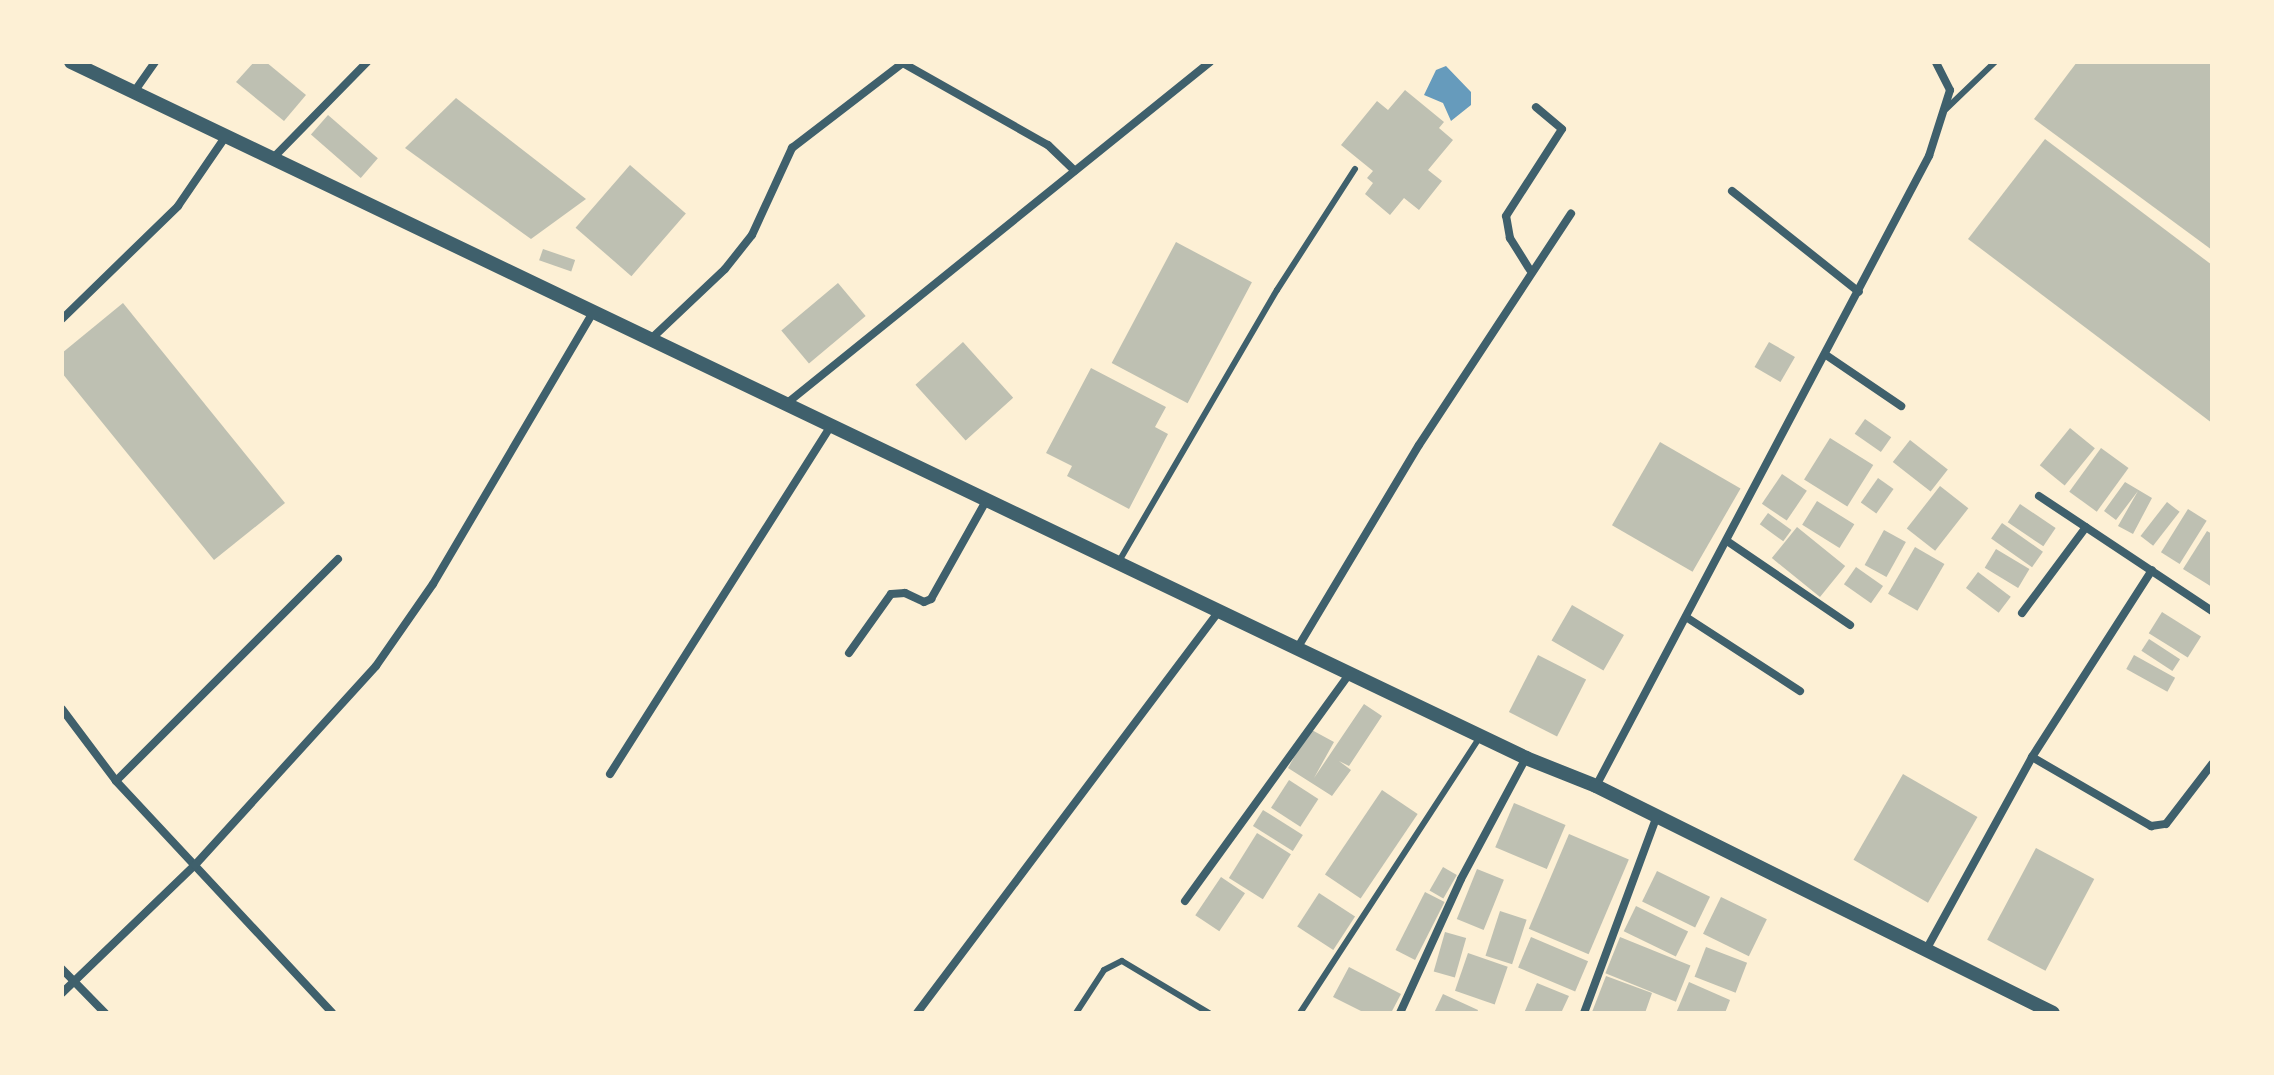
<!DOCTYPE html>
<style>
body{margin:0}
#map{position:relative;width:2274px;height:1075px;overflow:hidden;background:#fdf0d5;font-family:"Alegreya Sans",sans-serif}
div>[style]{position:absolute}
.water>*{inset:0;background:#669bbc}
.building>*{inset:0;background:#bec0b2;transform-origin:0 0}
.service>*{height:6px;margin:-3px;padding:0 3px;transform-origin:3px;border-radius:3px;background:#3f606c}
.minor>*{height:8px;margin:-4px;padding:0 4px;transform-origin:4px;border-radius:4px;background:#3f606c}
.tertiary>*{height:14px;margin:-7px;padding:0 7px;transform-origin:7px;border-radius:7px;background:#3f606c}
span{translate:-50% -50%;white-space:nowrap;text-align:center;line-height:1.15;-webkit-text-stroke:8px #fdf0d5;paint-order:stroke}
.frame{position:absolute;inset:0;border:64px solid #fdf0d5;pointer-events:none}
</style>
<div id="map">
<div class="water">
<div style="clip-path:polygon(1446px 66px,1471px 92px,1471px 105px,1451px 121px,1443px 103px,1424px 95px,1436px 70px)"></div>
</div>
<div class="building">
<div style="clip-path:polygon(254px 62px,266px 62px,306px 95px,284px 121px,236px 82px)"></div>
<div style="clip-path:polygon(2077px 62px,2212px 62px,2212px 250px,2034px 119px)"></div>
<div style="clip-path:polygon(1405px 90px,1444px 122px,1439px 128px,1453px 140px,1428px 170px,1442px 181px,1419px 210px,1404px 198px,1390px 215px,1365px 194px,1373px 183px,1367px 178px,1373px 171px,1341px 145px,1377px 101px,1388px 110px)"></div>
<div style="clip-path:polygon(456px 98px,586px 199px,531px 239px,405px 148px)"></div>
<div style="left:328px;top:115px;width:66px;height:26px;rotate:41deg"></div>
<div style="clip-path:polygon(2045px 139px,2212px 265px,2212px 423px,1968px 239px)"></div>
<div style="left:630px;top:165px;width:74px;height:83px;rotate:41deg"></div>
<div style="left:1176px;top:242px;width:86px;height:137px;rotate:28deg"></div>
<div style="left:543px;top:249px;width:34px;height:12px;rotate:19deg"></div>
<div style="left:838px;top:283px;width:43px;height:74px;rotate:50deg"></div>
<div style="clip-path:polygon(123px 303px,285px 503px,214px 560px,62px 373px,62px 353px)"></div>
<div style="left:963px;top:342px;width:75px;height:64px;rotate:48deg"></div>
<div style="left:1769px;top:342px;width:30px;height:29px;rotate:30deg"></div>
<div style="clip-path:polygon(1091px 368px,1166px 407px,1155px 427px,1168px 434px,1129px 509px,1067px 476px,1072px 466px,1046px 453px)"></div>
<div style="left:1865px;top:419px;width:32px;height:18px;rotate:35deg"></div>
<div style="left:2070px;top:428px;width:32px;height:48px;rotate:39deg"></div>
<div style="left:1830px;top:438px;width:51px;height:49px;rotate:32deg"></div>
<div style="left:1910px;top:440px;width:48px;height:28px;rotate:38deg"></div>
<div style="left:1660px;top:442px;width:93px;height:96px;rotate:30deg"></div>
<div style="left:2101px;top:448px;width:34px;height:54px;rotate:36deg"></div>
<div style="left:1782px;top:474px;width:30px;height:36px;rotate:34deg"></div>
<div style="left:1878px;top:478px;width:19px;height:30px;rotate:35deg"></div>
<div style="clip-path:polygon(2125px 482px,2152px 498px,2133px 534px,2118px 526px,2138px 491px,2116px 520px,2104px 511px)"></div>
<div style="left:1940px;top:486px;width:36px;height:54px;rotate:38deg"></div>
<div style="left:1817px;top:501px;width:44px;height:28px;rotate:32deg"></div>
<div style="left:2167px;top:502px;width:16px;height:43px;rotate:38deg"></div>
<div style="left:2020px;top:504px;width:43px;height:22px;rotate:34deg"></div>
<div style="left:2188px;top:509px;width:22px;height:51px;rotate:32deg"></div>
<div style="left:1768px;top:513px;width:29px;height:14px;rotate:36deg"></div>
<div style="left:2002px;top:523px;width:50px;height:19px;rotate:35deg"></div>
<div style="left:1797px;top:527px;width:62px;height:40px;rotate:39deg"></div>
<div style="left:1884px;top:530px;width:25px;height:40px;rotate:29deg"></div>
<div style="clip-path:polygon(2207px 531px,2212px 534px,2212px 587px,2183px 569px)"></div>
<div style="left:1915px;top:547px;width:34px;height:54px;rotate:30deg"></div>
<div style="left:1996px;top:549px;width:39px;height:22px;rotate:31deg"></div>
<div style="left:1856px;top:567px;width:33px;height:21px;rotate:35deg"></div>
<div style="left:1978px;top:572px;width:41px;height:20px;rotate:37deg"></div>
<div style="left:1572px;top:605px;width:60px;height:41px;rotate:30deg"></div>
<div style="left:2162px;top:612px;width:46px;height:25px;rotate:32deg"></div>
<div style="left:2149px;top:639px;width:37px;height:14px;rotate:33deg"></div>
<div style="left:1538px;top:655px;width:54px;height:64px;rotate:27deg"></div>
<div style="left:2134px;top:655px;width:47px;height:16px;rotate:29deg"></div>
<div style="clip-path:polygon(1364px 704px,1382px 716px,1349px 766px,1339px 761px,1351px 770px,1332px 796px,1288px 768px,1310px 729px,1334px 742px,1314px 778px)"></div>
<div style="left:1903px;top:774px;width:86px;height:99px;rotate:30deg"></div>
<div style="left:1289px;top:780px;width:35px;height:33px;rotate:33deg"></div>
<div style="left:1382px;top:790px;width:43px;height:102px;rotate:34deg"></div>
<div style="left:1514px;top:803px;width:56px;height:48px;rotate:23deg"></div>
<div style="left:1263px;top:810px;width:47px;height:19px;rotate:32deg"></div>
<div style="left:1257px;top:833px;width:40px;height:53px;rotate:32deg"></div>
<div style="left:1569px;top:834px;width:65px;height:103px;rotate:23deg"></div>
<div style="left:2036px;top:848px;width:66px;height:104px;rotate:28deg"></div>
<div style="left:1443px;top:867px;width:16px;height:27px;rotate:30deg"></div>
<div style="left:1477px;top:869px;width:29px;height:54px;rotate:22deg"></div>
<div style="left:1657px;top:871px;width:59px;height:34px;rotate:26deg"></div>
<div style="left:1221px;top:877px;width:29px;height:46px;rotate:34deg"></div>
<div style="left:1425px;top:892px;width:22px;height:65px;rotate:27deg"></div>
<div style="left:1319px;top:893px;width:43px;height:40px;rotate:33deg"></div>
<div style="left:1721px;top:897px;width:51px;height:41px;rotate:26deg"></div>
<div style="left:1636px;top:906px;width:58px;height:28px;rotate:26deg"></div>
<div style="left:1500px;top:911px;width:28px;height:47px;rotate:18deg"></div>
<div style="left:1445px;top:932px;width:22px;height:41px;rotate:16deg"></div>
<div style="left:1531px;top:937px;width:62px;height:33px;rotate:23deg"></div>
<div style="left:1620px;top:937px;width:76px;height:39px;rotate:22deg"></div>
<div style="left:1706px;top:947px;width:44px;height:32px;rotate:21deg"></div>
<div style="left:1468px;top:953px;width:42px;height:40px;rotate:19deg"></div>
<div style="clip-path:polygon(1349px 967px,1401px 994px,1391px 1013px,1365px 1013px,1333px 997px)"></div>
<div style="clip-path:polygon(1606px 976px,1652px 993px,1645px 1013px,1592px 1012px)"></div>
<div style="clip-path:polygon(1689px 982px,1730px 1000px,1725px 1013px,1676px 1013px)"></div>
<div style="clip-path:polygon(1537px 983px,1569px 996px,1561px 1013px,1524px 1013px)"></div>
<div style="clip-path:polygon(1443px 994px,1478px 1010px,1477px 1013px,1434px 1013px)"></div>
</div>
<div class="service">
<div style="left:1946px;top:109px;width:68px;rotate:-43.8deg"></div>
<div style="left:1118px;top:563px;width:316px;rotate:-59.8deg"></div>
<div style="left:1277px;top:290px;width:144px;rotate:-57.2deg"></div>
<div style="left:1076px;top:1013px;width:51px;rotate:-56.9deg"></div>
<div style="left:1104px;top:970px;width:20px;rotate:-27deg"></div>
<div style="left:1122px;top:961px;width:101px;rotate:30.9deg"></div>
<div style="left:1300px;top:1013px;width:328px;rotate:-56.9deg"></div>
</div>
<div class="minor">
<div style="left:901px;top:62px;width:169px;rotate:29.5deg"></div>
<div style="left:1048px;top:145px;width:37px;rotate:44deg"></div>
<div style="left:134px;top:92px;width:37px;rotate:-55deg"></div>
<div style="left:275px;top:156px;width:132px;rotate:-45.6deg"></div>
<div style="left:1732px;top:191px;width:162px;rotate:38.5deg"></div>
<div style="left:1530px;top:270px;width:38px;rotate:-122deg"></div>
<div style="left:1510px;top:238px;width:22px;rotate:-100deg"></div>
<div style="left:1506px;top:216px;width:103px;rotate:-57.2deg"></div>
<div style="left:1562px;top:129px;width:34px;rotate:-140deg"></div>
<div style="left:62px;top:319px;width:162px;rotate:-44.2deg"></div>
<div style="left:178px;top:206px;width:85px;rotate:-55.6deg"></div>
<div style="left:652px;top:338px;width:100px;rotate:-43.4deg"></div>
<div style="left:725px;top:269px;width:43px;rotate:-51.5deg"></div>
<div style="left:752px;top:235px;width:96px;rotate:-65.3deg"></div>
<div style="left:792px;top:148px;width:141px;rotate:-37.5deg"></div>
<div style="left:1826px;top:355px;width:91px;rotate:34.2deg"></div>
<div style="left:786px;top:404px;width:545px;rotate:-38.89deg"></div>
<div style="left:2039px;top:496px;width:208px;rotate:33.6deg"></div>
<div style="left:1727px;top:541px;width:149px;rotate:34.3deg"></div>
<div style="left:2022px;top:613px;width:107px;rotate:-53.3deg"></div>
<div style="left:1686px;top:617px;width:136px;rotate:33deg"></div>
<div style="left:1298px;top:647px;width:235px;rotate:-59.1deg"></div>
<div style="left:1419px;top:445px;width:277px;rotate:-56.7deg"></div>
<div style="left:849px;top:653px;width:72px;rotate:-54.6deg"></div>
<div style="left:891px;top:594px;width:14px;rotate:-4deg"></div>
<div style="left:905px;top:593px;width:21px;rotate:25deg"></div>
<div style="left:924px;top:602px;width:8px;rotate:-23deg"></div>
<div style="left:931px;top:599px;width:112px;rotate:-60.7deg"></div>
<div style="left:62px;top:709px;width:90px;rotate:53.1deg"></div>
<div style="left:116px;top:781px;width:317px;rotate:47deg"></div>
<div style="left:2032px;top:757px;width:222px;rotate:-57.3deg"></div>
<div style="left:610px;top:774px;width:411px;rotate:-57.6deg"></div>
<div style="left:116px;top:781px;width:314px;rotate:-45deg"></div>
<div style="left:1596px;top:786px;width:713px;rotate:-62.14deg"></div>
<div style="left:1929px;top:156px;width:69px;rotate:-72.3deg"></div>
<div style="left:1950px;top:90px;width:31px;rotate:-117deg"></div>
<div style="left:1185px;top:901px;width:283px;rotate:-54.1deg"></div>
<div style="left:1926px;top:950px;width:220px;rotate:-61.2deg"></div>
<div style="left:2032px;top:757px;width:138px;rotate:30.1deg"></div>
<div style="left:2151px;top:826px;width:15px;rotate:-8deg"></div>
<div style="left:2166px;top:824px;width:76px;rotate:-52.5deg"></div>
<div style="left:62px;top:969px;width:62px;rotate:45.7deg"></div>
<div style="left:62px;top:993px;width:185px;rotate:-43.9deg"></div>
<div style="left:195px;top:865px;width:269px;rotate:-47.7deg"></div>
<div style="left:376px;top:666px;width:100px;rotate:-55.2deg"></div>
<div style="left:433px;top:584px;width:317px;rotate:-59.5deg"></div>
<div style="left:917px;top:1013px;width:503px;rotate:-53.08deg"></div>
<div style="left:1400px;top:1013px;width:147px;rotate:-65.5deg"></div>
<div style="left:1461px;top:879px;width:137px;rotate:-61.8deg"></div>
<div style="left:1584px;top:1013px;width:210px;rotate:-69.7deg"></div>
</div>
<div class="tertiary">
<div style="left:71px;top:62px;width:1613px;rotate:25.56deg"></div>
<div style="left:1526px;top:758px;width:75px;rotate:21.8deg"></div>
<div style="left:1596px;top:786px;width:510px;rotate:26.41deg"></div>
</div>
<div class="frame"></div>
</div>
